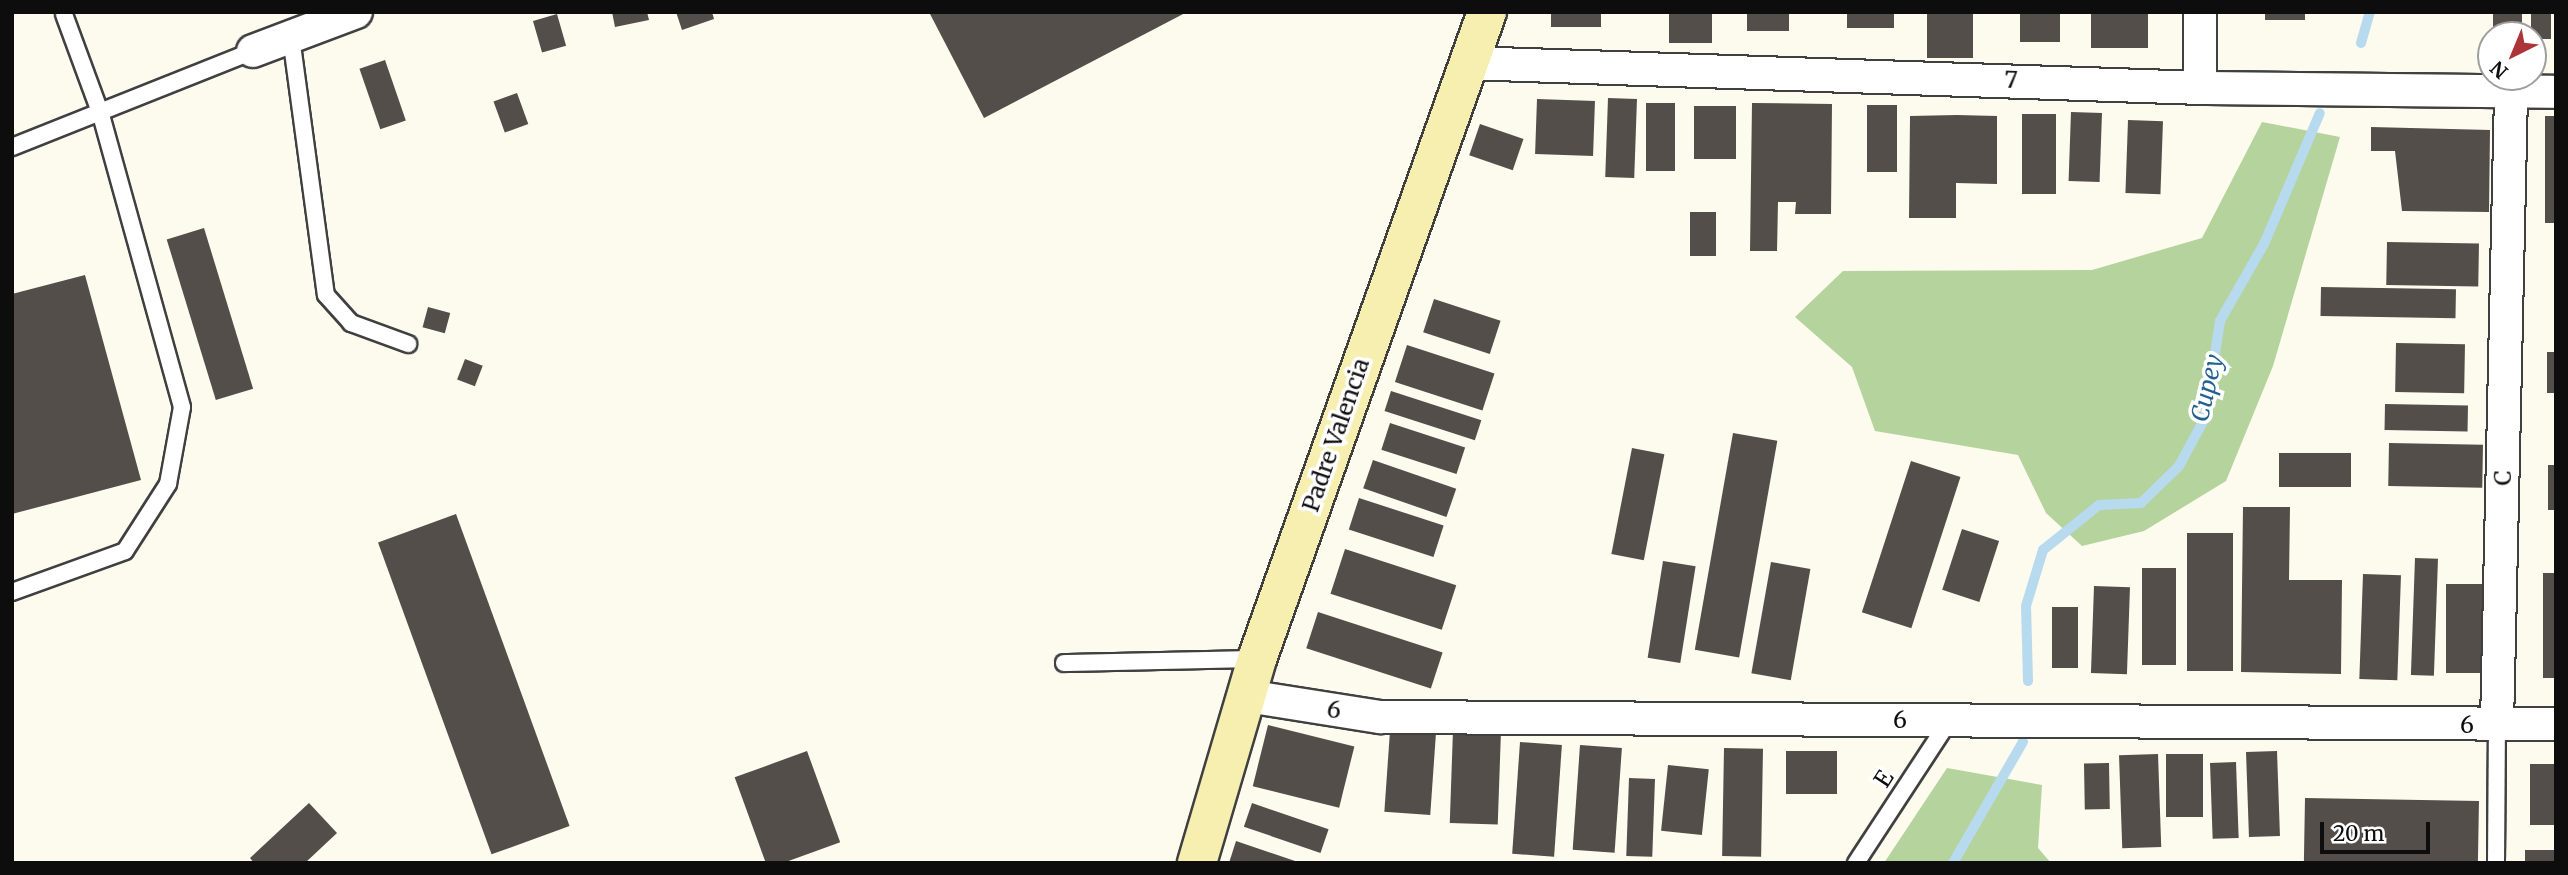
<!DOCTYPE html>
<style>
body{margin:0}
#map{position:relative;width:2568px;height:875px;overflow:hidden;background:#fdfaee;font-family:Merriweather,serif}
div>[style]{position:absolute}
.forest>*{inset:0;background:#b5d39c}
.stream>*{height:10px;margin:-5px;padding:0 5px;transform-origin:5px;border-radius:5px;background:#b8daef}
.building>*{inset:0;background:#544e4a;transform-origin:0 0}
.roads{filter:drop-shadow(2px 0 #404040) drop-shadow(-2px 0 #404040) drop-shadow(0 2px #404040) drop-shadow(0 -2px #404040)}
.lane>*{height:16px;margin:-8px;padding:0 8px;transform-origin:8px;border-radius:8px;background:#fff}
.street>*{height:32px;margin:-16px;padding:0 16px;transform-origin:16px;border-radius:16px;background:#fff}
.secondary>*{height:38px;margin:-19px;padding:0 19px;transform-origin:19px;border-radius:19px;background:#f6efb0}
span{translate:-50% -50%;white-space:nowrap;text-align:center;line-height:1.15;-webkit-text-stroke:7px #fff;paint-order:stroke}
.street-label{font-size:23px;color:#0d0d0d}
.water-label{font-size:24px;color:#236191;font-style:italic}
.frame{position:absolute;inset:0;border:14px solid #0d0d0d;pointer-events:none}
.north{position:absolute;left:2477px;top:21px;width:70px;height:70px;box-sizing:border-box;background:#fff;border:2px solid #9e9e9e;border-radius:50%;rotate:223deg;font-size:19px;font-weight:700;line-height:28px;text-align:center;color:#0d0d0d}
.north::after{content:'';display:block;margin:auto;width:24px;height:32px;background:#ad3439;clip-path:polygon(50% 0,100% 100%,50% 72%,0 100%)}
.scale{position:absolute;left:2320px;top:822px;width:110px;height:32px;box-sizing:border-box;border:4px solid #0d0d0d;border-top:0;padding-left:9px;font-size:21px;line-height:24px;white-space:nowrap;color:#0d0d0d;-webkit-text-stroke:5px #fff;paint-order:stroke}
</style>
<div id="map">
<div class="forest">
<div style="clip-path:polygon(2262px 122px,2340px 137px,2273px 366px,2226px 481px,2144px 531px,2082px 546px,2046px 513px,2018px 455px,1875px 431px,1852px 367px,1795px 317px,1843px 271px,2092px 270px,2202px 238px)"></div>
<div style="clip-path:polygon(1947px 768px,2042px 785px,2038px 848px,2051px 863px,1884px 863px)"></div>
</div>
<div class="stream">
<div style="left:2361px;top:43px;width:32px;rotate:-74deg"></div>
<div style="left:2028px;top:681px;width:75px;rotate:-91.5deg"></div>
<div style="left:2026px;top:606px;width:59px;rotate:-73.1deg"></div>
<div style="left:2043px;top:550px;width:72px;rotate:-38.8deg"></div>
<div style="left:2099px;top:505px;width:42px;rotate:-2.7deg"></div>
<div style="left:2141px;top:503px;width:53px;rotate:-44.2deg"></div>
<div style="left:2179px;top:466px;width:55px;rotate:-61.6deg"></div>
<div style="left:2205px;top:418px;width:98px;rotate:-81.2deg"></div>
<div style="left:2220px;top:321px;width:89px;rotate:-60.3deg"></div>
<div style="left:2264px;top:244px;width:142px;rotate:-66.9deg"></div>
<div style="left:1953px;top:863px;width:140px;rotate:-60deg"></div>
</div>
<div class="building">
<div style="clip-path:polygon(612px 12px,647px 12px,649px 20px,615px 27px)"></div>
<div style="clip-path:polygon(676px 12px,712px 12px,714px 19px,682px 30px)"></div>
<div style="clip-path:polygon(929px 12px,1187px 12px,984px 118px)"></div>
<div style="left:1551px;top:12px;width:50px;height:15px"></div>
<div style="left:1669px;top:12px;width:43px;height:31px"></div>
<div style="left:1747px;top:12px;width:42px;height:19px"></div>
<div style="left:1847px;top:12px;width:47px;height:16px"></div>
<div style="left:1927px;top:12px;width:46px;height:46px"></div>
<div style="left:2020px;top:12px;width:40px;height:30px"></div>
<div style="left:2091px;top:12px;width:57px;height:36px"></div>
<div style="left:2265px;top:12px;width:40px;height:8px"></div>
<div style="left:2493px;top:12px;width:29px;height:23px"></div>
<div style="left:2531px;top:12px;width:20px;height:27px"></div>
<div style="left:557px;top:14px;width:33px;height:25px;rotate:74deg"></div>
<div style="left:385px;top:60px;width:64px;height:27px;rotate:71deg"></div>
<div style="left:517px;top:93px;width:33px;height:25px;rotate:70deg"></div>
<div style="left:1608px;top:98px;width:29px;height:79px;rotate:2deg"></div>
<div style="left:1537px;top:99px;width:58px;height:55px;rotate:2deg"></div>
<div style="left:1646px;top:103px;width:29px;height:68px"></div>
<div style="clip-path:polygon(1752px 103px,1832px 104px,1831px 214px,1795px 214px,1796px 202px,1778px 202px,1777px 251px,1750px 251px)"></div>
<div style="left:1867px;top:105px;width:30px;height:67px"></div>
<div style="left:1694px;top:106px;width:42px;height:53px"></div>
<div style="left:2071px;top:112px;width:31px;height:69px;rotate:2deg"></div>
<div style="left:2022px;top:114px;width:34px;height:80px"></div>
<div style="clip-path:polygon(1957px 115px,1997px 116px,1997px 184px,1956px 183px,1956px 218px,1909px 218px,1910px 116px)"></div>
<div style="left:2545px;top:116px;width:11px;height:107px"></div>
<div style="left:2128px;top:120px;width:35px;height:73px;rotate:2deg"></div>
<div style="left:1480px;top:124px;width:46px;height:33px;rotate:19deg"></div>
<div style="clip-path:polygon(2371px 127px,2490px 130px,2489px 212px,2402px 211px,2395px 151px,2371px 151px)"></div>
<div style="left:1690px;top:212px;width:26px;height:44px"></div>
<div style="left:204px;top:228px;width:168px;height:39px;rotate:73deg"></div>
<div style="left:2387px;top:242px;width:92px;height:43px;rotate:1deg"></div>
<div style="clip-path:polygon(85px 275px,141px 480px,12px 514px,12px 294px)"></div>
<div style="left:2321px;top:287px;width:135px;height:29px;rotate:1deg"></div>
<div style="left:1434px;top:299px;width:70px;height:35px;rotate:18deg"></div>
<div style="left:428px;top:307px;width:23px;height:21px;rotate:15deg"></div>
<div style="left:2396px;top:343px;width:69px;height:49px;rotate:1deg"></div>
<div style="left:1407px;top:345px;width:92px;height:39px;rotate:18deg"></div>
<div style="left:2547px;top:352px;width:9px;height:41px"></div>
<div style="left:465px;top:359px;width:19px;height:22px;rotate:21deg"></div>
<div style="left:1391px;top:391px;width:95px;height:21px;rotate:18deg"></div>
<div style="left:2385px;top:404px;width:83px;height:26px;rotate:1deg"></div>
<div style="left:1390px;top:423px;width:79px;height:28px;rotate:18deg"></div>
<div style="left:1733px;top:433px;width:45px;height:220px;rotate:10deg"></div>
<div style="left:2389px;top:443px;width:94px;height:43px;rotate:1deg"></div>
<div style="left:1632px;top:448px;width:33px;height:108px;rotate:11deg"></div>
<div style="left:2279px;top:453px;width:72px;height:34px"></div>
<div style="left:1373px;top:460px;width:88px;height:30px;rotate:19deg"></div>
<div style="left:1911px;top:461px;width:52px;height:159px;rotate:18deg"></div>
<div style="left:2548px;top:465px;width:8px;height:45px"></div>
<div style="left:1359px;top:498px;width:89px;height:33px;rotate:18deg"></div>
<div style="clip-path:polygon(2243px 507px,2290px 507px,2289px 580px,2342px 580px,2341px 674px,2241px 672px)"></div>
<div style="left:456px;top:514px;width:332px;height:83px;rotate:70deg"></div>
<div style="left:1962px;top:529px;width:39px;height:64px;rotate:18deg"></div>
<div style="left:2187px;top:533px;width:46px;height:138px"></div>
<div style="left:1345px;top:549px;width:117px;height:47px;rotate:18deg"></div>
<div style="left:2415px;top:558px;width:23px;height:117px;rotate:2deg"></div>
<div style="left:1663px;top:561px;width:33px;height:98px;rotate:9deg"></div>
<div style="left:1771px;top:562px;width:40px;height:113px;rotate:10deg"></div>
<div style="left:2142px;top:568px;width:34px;height:97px"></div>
<div style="left:2543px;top:573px;width:13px;height:105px"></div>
<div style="left:2363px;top:574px;width:38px;height:105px;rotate:2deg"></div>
<div style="left:2446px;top:584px;width:40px;height:89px"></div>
<div style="left:2094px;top:586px;width:36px;height:87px;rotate:2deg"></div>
<div style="left:2052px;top:607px;width:26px;height:61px"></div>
<div style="left:1318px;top:612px;width:131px;height:38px;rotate:18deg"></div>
<div style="left:1268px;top:725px;width:89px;height:63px;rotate:14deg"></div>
<div style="left:1453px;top:730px;width:48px;height:93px;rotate:2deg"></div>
<div style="left:1390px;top:731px;width:46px;height:81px;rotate:4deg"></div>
<div style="left:1520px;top:742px;width:42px;height:112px;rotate:4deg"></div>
<div style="left:1580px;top:745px;width:42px;height:105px;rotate:4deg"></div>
<div style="left:1724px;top:748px;width:39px;height:108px;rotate:1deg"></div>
<div style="left:807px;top:751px;width:97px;height:77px;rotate:70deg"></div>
<div style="left:1786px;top:751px;width:51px;height:43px"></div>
<div style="left:2277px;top:751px;width:85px;height:31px;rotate:88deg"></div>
<div style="left:2158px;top:754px;width:93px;height:39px;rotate:88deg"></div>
<div style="left:2166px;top:754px;width:37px;height:63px"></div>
<div style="left:2236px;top:762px;width:76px;height:26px;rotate:88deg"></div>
<div style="left:2109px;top:763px;width:46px;height:25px;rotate:89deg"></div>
<div style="left:2556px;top:764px;width:61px;height:26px;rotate:90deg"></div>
<div style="left:1668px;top:765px;width:41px;height:66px;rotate:6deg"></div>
<div style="left:1629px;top:778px;width:26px;height:78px;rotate:2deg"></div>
<div style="left:2305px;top:798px;width:174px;height:65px;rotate:1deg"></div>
<div style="clip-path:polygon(309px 803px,337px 833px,305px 863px,254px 863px,250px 858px)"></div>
<div style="left:1252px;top:803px;width:81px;height:25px;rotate:19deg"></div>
<div style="clip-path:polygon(1236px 841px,1298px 862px,1298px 863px,1229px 863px)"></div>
<div style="left:2556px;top:850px;width:13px;height:31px;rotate:90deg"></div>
</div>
<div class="roads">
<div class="lane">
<div style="left:291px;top:37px;width:260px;rotate:82.3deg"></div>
<div style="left:326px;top:295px;width:38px;rotate:48deg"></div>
<div style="left:351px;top:323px;width:61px;rotate:20.2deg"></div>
<div style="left:12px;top:147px;width:259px;rotate:-21.7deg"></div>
<div style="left:12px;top:592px;width:120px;rotate:-19.9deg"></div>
<div style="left:125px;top:551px;width:80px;rotate:-57.3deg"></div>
<div style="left:168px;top:484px;width:78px;rotate:-79.7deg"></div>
<div style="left:182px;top:407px;width:306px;rotate:-105.5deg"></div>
<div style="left:100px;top:112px;width:104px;rotate:-110.2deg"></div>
<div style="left:1064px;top:663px;width:193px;rotate:-1.2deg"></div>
<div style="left:1856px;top:863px;width:170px;rotate:-56.8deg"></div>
<div style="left:2496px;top:863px;width:138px;rotate:-89.6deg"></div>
</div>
<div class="street">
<div style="left:253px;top:51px;width:110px;rotate:-20.7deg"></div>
<div style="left:1467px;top:63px;width:733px;rotate:1.95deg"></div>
<div style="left:2200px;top:88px;width:356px;rotate:0.6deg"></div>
<div style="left:2200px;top:88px;width:76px;rotate:-90deg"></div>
<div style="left:1247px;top:696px;width:135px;rotate:9deg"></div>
<div style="left:1380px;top:717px;width:1176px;rotate:0.34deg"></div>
<div style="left:2497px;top:725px;width:632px;rotate:-88.73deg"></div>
</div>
<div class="secondary">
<div style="left:1197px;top:863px;width:213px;rotate:-73.6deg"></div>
<div style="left:1257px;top:659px;width:687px;rotate:-70.43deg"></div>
</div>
</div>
<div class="street-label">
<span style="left:2011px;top:80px;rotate:2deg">7</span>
<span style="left:1336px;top:435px;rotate:-71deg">Padre Valencia</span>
<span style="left:2503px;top:478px;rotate:-89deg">C</span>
<span style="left:1334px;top:710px;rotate:9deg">6</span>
<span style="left:1900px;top:720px">6</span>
<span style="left:2467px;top:725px">6</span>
<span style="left:1884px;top:779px;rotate:-57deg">E</span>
</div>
<div class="water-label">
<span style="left:2207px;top:388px;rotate:-77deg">Cupey</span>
</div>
<div class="frame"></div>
<div class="north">N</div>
<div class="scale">20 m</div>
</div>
